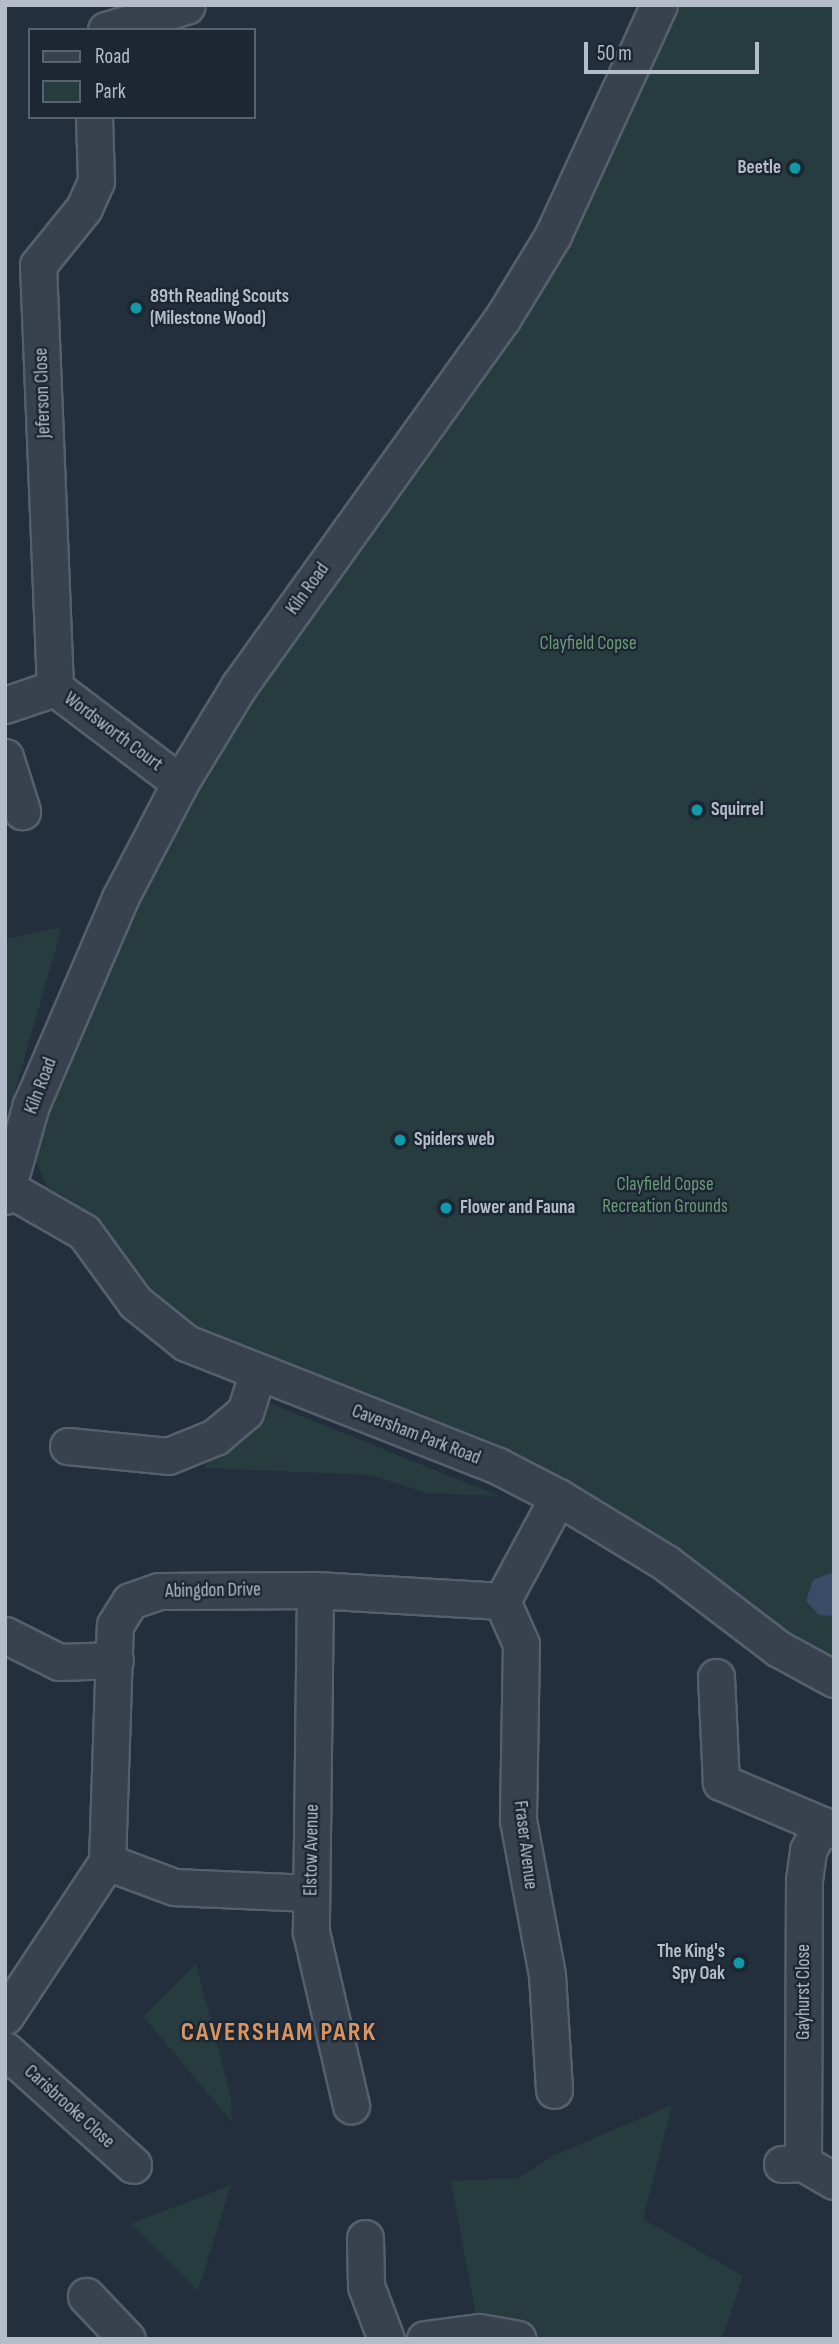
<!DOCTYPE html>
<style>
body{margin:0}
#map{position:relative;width:839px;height:2344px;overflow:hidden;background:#242f3e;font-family:"Sofia Sans Condensed",sans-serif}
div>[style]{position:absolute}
.green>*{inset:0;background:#263c3f}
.water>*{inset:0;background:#394c67}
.roads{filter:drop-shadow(2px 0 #565f6c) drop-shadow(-2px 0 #565f6c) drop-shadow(0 2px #565f6c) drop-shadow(0 -2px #565f6c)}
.minor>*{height:35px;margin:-17.5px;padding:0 17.5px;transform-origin:17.5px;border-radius:17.5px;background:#38414e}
.dots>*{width:19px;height:19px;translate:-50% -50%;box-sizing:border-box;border:4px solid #1d2633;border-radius:50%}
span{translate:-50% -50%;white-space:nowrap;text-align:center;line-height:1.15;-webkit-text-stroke:5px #1d2633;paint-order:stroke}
.poi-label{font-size:19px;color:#b4bcc9;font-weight:700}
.right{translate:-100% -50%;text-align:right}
.left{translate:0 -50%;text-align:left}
.street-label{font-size:19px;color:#b4bcc9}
.park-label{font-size:19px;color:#6b9a76}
.district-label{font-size:26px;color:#d59563;font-weight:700;letter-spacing:2px}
.frame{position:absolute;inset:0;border:7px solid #b4bcc9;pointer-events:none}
.legend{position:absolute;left:28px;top:28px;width:228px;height:91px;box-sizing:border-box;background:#1d2633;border:2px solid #59626f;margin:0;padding:9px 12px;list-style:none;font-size:21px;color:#b4bcc9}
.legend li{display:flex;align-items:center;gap:14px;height:35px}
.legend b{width:35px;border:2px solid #59626f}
.scale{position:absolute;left:584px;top:42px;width:175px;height:32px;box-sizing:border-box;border:4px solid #b4bcc9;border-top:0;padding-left:9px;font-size:21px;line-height:24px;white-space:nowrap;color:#b4bcc9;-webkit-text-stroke:5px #1d2633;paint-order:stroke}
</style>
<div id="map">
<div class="green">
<div style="clip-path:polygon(679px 5px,834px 5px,834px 1662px,799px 1644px,659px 1539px,558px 1478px,201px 1329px,150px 1288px,99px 1218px,47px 1187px,35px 1160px,48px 1112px,136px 906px,196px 791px,255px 695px,518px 327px,569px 242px)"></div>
<div style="clip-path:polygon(62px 927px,5px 1126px,5px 939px)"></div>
<div style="clip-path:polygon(250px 1395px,269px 1403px,499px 1496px,427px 1493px,370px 1475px,205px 1468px,215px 1437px)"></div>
<div style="clip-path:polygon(196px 1964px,231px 2097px,232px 2122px,143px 2016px)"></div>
<div style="clip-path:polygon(672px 2105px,643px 2219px,743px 2276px,722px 2339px,517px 2339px,479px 2332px,451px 2181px,518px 2178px,555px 2155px)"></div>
<div style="clip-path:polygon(231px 2185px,198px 2291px,131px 2224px)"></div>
</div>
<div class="water">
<div style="clip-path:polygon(834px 1572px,834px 1616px,819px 1615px,806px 1601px,813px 1580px)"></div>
</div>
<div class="roads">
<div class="minor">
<div style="left:106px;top:30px;width:84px;rotate:-16.7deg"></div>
<div style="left:55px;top:688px;width:423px;rotate:-92.3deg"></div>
<div style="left:38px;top:265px;width:73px;rotate:-51.1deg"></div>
<div style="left:84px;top:208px;width:30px;rotate:-66deg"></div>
<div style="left:96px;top:181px;width:64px;rotate:-91.8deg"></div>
<div style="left:5px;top:705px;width:53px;rotate:-18.8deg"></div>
<div style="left:55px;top:688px;width:157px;rotate:37.2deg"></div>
<div style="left:5px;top:757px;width:57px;rotate:72.5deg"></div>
<div style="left:9px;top:1189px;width:86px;rotate:29.8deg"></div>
<div style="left:84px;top:1232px;width:87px;rotate:53.9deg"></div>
<div style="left:135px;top:1302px;width:65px;rotate:38.8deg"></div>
<div style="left:186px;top:1343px;width:335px;rotate:21.5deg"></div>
<div style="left:498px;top:1466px;width:68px;rotate:27.3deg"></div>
<div style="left:558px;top:1497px;width:127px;rotate:31.4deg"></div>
<div style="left:666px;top:1563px;width:142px;rotate:37.3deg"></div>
<div style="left:779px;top:1649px;width:63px;rotate:28.6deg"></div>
<div style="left:5px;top:1196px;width:95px;rotate:-74.1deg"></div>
<div style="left:31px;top:1105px;width:225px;rotate:-66.7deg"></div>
<div style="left:120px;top:898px;width:130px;rotate:-62.4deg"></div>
<div style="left:180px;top:783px;width:114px;rotate:-58.7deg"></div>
<div style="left:239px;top:686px;width:452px;rotate:-54.4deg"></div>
<div style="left:502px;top:319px;width:98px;rotate:-58.7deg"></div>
<div style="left:553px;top:235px;width:253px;rotate:-65.3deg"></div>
<div style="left:68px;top:1446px;width:100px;rotate:5.7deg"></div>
<div style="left:168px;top:1456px;width:51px;rotate:-22deg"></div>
<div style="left:215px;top:1437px;width:39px;rotate:-40deg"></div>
<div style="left:245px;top:1412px;width:38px;rotate:-72deg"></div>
<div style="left:315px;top:1590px;width:342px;rotate:90.7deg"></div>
<div style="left:311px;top:1932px;width:178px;rotate:77deg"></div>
<div style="left:502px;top:1601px;width:47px;rotate:66.2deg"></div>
<div style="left:521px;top:1644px;width:176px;rotate:91deg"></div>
<div style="left:518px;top:1820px;width:158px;rotate:79.4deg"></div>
<div style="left:547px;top:1975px;width:115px;rotate:86.5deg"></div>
<div style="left:5px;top:1635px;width:60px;rotate:26.6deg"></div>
<div style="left:59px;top:1662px;width:56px;rotate:-2deg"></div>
<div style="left:716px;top:1677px;width:105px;rotate:87.3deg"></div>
<div style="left:721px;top:1782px;width:123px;rotate:23deg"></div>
<div style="left:107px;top:1862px;width:72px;rotate:20.5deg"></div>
<div style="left:174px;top:1887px;width:137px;rotate:2.5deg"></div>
<div style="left:5px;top:2016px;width:185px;rotate:-56.5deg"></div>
<div style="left:107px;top:1862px;width:237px;rotate:-88.1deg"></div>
<div style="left:115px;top:1625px;width:28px;rotate:-58deg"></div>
<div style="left:130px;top:1601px;width:31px;rotate:-19deg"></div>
<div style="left:159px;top:1591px;width:156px;rotate:-0.4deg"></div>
<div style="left:315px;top:1590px;width:187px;rotate:3.4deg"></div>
<div style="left:502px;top:1601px;width:118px;rotate:-61.7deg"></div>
<div style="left:5px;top:2050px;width:172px;rotate:41.9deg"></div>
<div style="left:803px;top:2163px;width:283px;rotate:-89.8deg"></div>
<div style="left:804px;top:1880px;width:30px;rotate:-82deg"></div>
<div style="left:808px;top:1850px;width:29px;rotate:-61deg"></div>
<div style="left:782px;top:2164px;width:21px;rotate:-3deg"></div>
<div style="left:803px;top:2163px;width:36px;rotate:30deg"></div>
<div style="left:365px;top:2238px;width:48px;rotate:88.8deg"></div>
<div style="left:366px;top:2286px;width:57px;rotate:69.3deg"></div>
<div style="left:86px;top:2296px;width:59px;rotate:46.4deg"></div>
<div style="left:425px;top:2339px;width:54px;rotate:-7.4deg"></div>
<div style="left:479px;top:2332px;width:39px;rotate:10deg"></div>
</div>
</div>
<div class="dots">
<div style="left:795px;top:168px;background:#0f9aa8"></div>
<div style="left:136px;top:308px;background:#0f9aa8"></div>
<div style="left:697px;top:810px;background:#0f9aa8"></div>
<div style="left:400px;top:1140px;background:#0f9aa8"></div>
<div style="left:446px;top:1208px;background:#0f9aa8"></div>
<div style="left:739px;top:1963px;background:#0f9aa8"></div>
</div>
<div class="poi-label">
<span class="right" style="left:781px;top:168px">Beetle</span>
<span class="left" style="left:150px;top:308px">89th Reading Scouts<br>(Milestone Wood)</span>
<span class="left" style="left:711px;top:810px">Squirrel</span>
<span class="left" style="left:414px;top:1140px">Spiders web</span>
<span class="left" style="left:460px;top:1208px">Flower and Fauna</span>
<span class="right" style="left:725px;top:1963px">The King's<br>Spy Oak</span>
</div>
<div class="street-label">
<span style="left:43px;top:393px;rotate:-92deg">Jeferson Close</span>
<span style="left:308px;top:589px;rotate:-54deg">Kiln Road</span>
<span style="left:113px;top:732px;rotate:37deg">Wordsworth Court</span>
<span style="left:41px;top:1086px;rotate:-69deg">Kiln Road</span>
<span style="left:416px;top:1435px;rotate:21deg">Caversham Park Road</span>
<span style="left:213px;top:1591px;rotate:-1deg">Abingdon Drive</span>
<span style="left:525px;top:1845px;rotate:83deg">Fraser Avenue</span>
<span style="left:312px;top:1850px;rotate:-89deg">Elstow Avenue</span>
<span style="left:804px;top:1992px;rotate:-90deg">Gayhurst Close</span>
<span style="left:69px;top:2107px;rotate:42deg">Carisbrooke Close</span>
</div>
<div class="park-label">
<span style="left:588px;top:644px">Clayfield Copse</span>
<span style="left:665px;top:1196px">Clayfield Copse<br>Recreation Grounds</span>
</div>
<div class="district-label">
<span style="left:279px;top:2033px">CAVERSHAM PARK</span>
</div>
<div class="frame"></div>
<ul class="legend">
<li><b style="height:9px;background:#38414e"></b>Road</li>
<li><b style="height:19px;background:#263c3f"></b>Park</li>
</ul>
<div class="scale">50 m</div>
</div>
